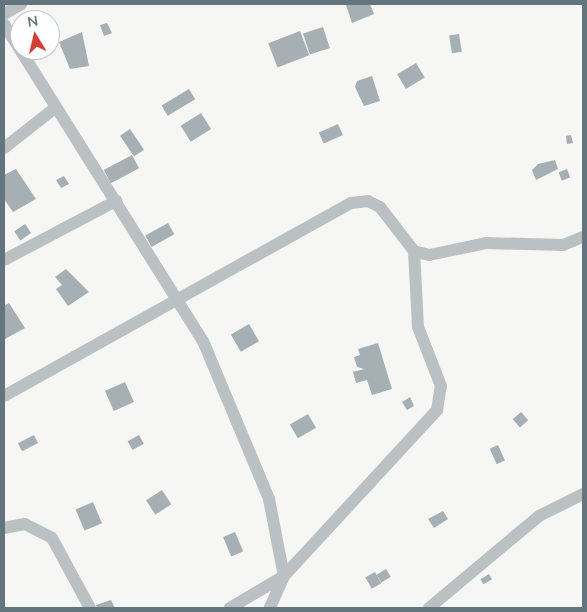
<!DOCTYPE html>
<style>
body{margin:0}
#map{position:relative;width:587px;height:612px;overflow:hidden;background:#f6f6f4;font-family:Mulish,sans-serif}
div>[style]{position:absolute}
.building>*{inset:0;background:#a6afb3;transform-origin:0 0}
.street>*{height:12px;margin:-6px;padding:0 6px;transform-origin:6px;border-radius:6px;background:#bbc1c3}
span{translate:-50% -50%;white-space:nowrap;text-align:center;line-height:1.15;-webkit-text-stroke:5px #fff;paint-order:stroke}
.frame{position:absolute;inset:0;border:5px solid #64767d;pointer-events:none}
.north{position:absolute;left:10px;top:10px;width:50px;height:50px;box-sizing:border-box;background:#fff;border:1px solid #c1c8cb;border-radius:50%;rotate:351deg;font-size:14px;font-weight:700;line-height:20px;text-align:center;color:#64767d}
.north::after{content:'';display:block;margin:auto;width:18px;height:22px;background:#d73c33;clip-path:polygon(50% 0,100% 100%,50% 72%,0 100%)}
</style>
<div id="map">
<div class="building">
<div style="clip-path:polygon(370px 4px,374px 14px,352px 23px,346px 5px)"></div>
<div style="clip-path:polygon(107px 23px,112px 33px,104px 36px,100px 25px)"></div>
<div style="left:323px;top:27px;width:22px;height:21px;rotate:72deg"></div>
<div style="left:300px;top:31px;width:26px;height:34px;rotate:69deg"></div>
<div style="clip-path:polygon(82px 32px,89px 66px,70px 69px,59px 42px)"></div>
<div style="left:459px;top:34px;width:18px;height:10px;rotate:81deg"></div>
<div style="left:416px;top:63px;width:17px;height:22px;rotate:59deg"></div>
<div style="clip-path:polygon(372px 76px,380px 101px,364px 106px,355px 87px,357px 81px)"></div>
<div style="left:189px;top:89px;width:12px;height:32px;rotate:59deg"></div>
<div style="left:201px;top:113px;width:19px;height:24px;rotate:58deg"></div>
<div style="left:338px;top:124px;width:12px;height:21px;rotate:66deg"></div>
<div style="left:130px;top:129px;width:25px;height:12px;rotate:56deg"></div>
<div style="clip-path:polygon(571px 135px,573px 143px,567px 144px,566px 136px)"></div>
<div style="left:132px;top:155px;width:15px;height:32px;rotate:62deg"></div>
<div style="clip-path:polygon(555px 160px,558px 169px,536px 180px,532px 170px,538px 164px)"></div>
<div style="clip-path:polygon(16px 169px,36px 199px,13px 212px,4px 199px,4px 175px)"></div>
<div style="left:567px;top:169px;width:9px;height:9px;rotate:69deg"></div>
<div style="clip-path:polygon(64px 176px,69px 184px,61px 188px,56px 180px)"></div>
<div style="left:168px;top:223px;width:13px;height:26px;rotate:61deg"></div>
<div style="left:25px;top:224px;width:11px;height:13px;rotate:56deg"></div>
<div style="clip-path:polygon(66px 269px,89px 292px,68px 306px,56px 289px,62px 285px,55px 277px)"></div>
<div style="clip-path:polygon(9px 303px,25px 328px,5px 339px,4px 306px)"></div>
<div style="left:249px;top:324px;width:20px;height:21px;rotate:60deg"></div>
<div style="clip-path:polygon(378px 343px,392px 389px,372px 395px,367px 380px,356px 383px,353px 372px,364px 369px,357px 367px,354px 357px,360px 355px,358px 349px)"></div>
<div style="left:125px;top:382px;width:22px;height:22px;rotate:66deg"></div>
<div style="clip-path:polygon(410px 397px,414px 406px,407px 410px,402px 402px)"></div>
<div style="left:521px;top:412px;width:11px;height:11px;rotate:49deg"></div>
<div style="left:308px;top:414px;width:16px;height:21px;rotate:60deg"></div>
<div style="left:34px;top:435px;width:9px;height:18px;rotate:63deg"></div>
<div style="left:139px;top:435px;width:10px;height:13px;rotate:61deg"></div>
<div style="left:498px;top:445px;width:17px;height:9px;rotate:66deg"></div>
<div style="left:162px;top:490px;width:17px;height:19px;rotate:57deg"></div>
<div style="left:93px;top:502px;width:23px;height:19px;rotate:67deg"></div>
<div style="clip-path:polygon(443px 511px,448px 519px,434px 528px,428px 519px)"></div>
<div style="left:235px;top:532px;width:21px;height:13px;rotate:67deg"></div>
<div style="left:386px;top:569px;width:9px;height:11px;rotate:58deg"></div>
<div style="left:375px;top:572px;width:13px;height:11px;rotate:61deg"></div>
<div style="left:489px;top:574px;width:6px;height:10px;rotate:59deg"></div>
<div style="clip-path:polygon(111px 600px,115px 608px,97px 608px,96px 605px)"></div>
</div>
<div class="street">
<div style="left:4px;top:14px;width:20px;rotate:-30deg"></div>
<div style="left:4px;top:24px;width:374px;rotate:57.9deg"></div>
<div style="left:203px;top:341px;width:171px;rotate:67.3deg"></div>
<div style="left:269px;top:499px;width:78px;rotate:79deg"></div>
<div style="left:284px;top:576px;width:35px;rotate:114deg"></div>
<div style="left:4px;top:148px;width:65px;rotate:-38.1deg"></div>
<div style="left:4px;top:260px;width:127px;rotate:-27.8deg"></div>
<div style="left:4px;top:396px;width:397px;rotate:-29.1deg"></div>
<div style="left:351px;top:203px;width:17px;rotate:-7deg"></div>
<div style="left:368px;top:201px;width:13px;rotate:27deg"></div>
<div style="left:380px;top:207px;width:56px;rotate:52.3deg"></div>
<div style="left:414px;top:251px;width:16px;rotate:15deg"></div>
<div style="left:429px;top:255px;width:58px;rotate:-11.9deg"></div>
<div style="left:486px;top:243px;width:77px;rotate:1.5deg"></div>
<div style="left:563px;top:245px;width:22px;rotate:-22deg"></div>
<div style="left:4px;top:528px;width:21px;rotate:-11deg"></div>
<div style="left:25px;top:524px;width:30px;rotate:27deg"></div>
<div style="left:52px;top:538px;width:80px;rotate:61.5deg"></div>
<div style="left:230px;top:608px;width:63px;rotate:-30.7deg"></div>
<div style="left:284px;top:576px;width:226px;rotate:-47.3deg"></div>
<div style="left:437px;top:410px;width:24px;rotate:-81deg"></div>
<div style="left:441px;top:386px;width:63px;rotate:-111.3deg"></div>
<div style="left:418px;top:327px;width:76px;rotate:-93deg"></div>
<div style="left:429px;top:608px;width:143px;rotate:-39.9deg"></div>
<div style="left:539px;top:516px;width:49px;rotate:-26.6deg"></div>
</div>
<div class="frame"></div>
<div class="north">N</div>
</div>
